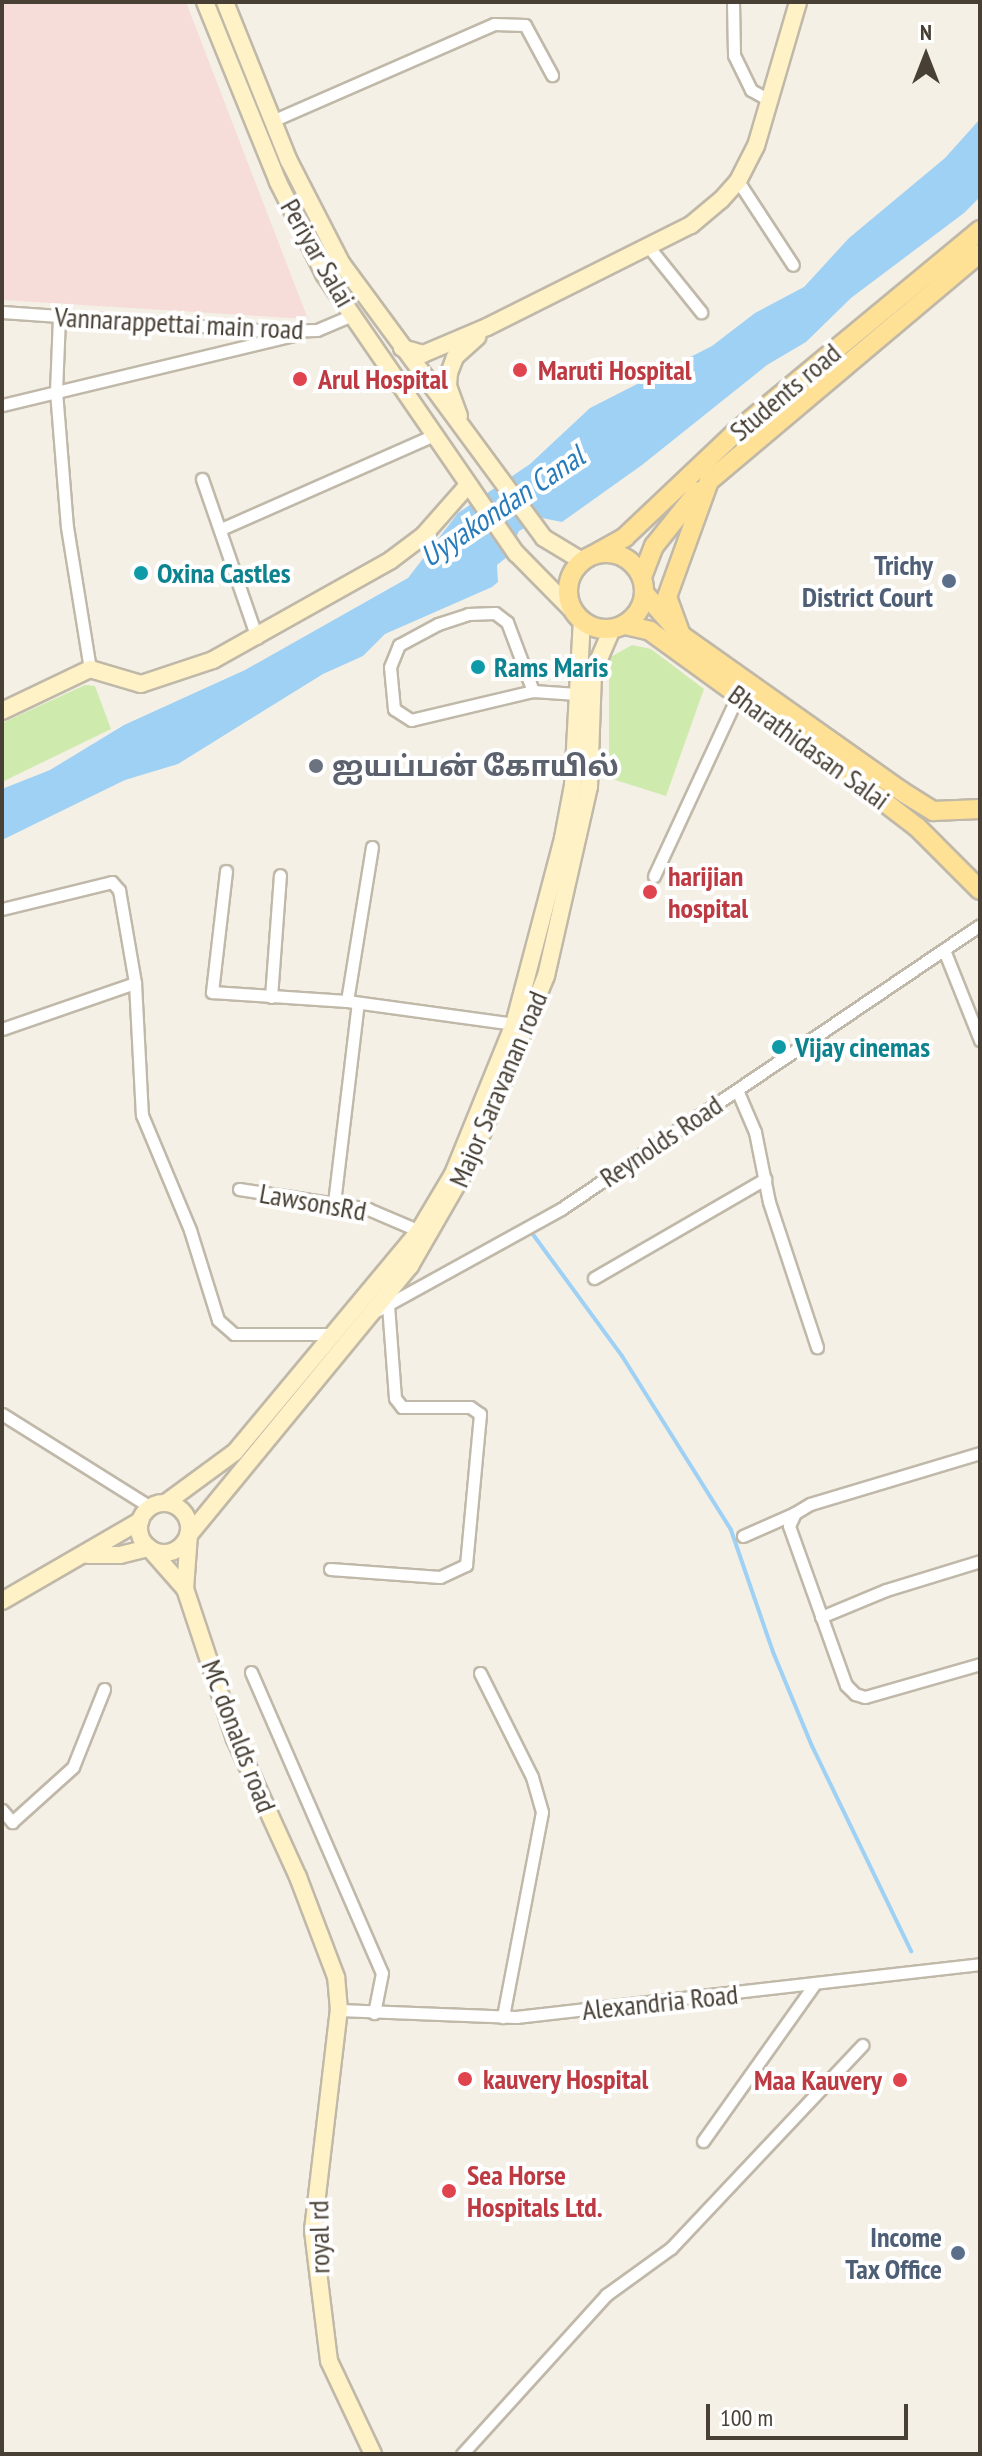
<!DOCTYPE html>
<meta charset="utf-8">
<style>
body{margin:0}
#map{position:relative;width:982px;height:2456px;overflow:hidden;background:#f4f0e6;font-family:"PT Sans Narrow","Noto Sans Tamil",sans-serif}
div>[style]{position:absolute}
.medical>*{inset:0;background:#f6ddd9}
.green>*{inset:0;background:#ceebad}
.water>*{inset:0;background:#9fd1f5}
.stream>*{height:4px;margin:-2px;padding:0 2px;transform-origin:2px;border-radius:2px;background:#9fd1f5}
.roads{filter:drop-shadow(2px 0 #c0b8a8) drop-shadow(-2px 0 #c0b8a8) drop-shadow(0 2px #c0b8a8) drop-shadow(0 -2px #c0b8a8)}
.street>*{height:11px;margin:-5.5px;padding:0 5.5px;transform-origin:5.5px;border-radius:5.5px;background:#fff}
.secondary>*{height:16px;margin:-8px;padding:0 8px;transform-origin:8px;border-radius:8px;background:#fff2c6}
.secondary>.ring{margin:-8px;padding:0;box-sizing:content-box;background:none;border:16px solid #fff2c6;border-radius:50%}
.primary>*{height:18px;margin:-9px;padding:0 9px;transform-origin:9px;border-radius:9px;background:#ffe195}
.primary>.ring{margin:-9px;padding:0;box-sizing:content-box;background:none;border:18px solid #ffe195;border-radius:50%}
.dots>*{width:22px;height:22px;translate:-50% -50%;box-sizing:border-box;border:4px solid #fff;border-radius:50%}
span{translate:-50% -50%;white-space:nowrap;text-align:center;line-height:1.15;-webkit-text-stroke:8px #fff;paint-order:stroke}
.street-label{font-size:28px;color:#484035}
.health-label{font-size:28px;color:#be3a42;font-weight:700}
.left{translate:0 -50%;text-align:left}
.right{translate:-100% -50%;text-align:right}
.service-label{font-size:28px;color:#4e5e75;font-weight:700}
.culture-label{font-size:28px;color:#0d838f;font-weight:700}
.worship-label{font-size:28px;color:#5b616d;font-weight:700}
.water-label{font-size:30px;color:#277bba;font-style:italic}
.frame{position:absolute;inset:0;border:4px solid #484035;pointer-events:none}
.north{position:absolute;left:886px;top:16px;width:80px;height:80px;-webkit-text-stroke:6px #fff;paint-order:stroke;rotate:0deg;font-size:22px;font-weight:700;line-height:32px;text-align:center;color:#484035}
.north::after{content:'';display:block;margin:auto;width:28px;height:36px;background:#484035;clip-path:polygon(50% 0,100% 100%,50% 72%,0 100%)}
.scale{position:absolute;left:706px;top:2404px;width:202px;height:36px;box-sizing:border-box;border:4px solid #484035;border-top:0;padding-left:10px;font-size:24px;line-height:28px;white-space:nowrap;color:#484035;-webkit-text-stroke:6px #fff;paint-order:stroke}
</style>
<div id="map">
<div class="medical">
<div style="clip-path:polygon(2px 2px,186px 2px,308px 319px,2px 300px)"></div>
</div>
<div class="green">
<div style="clip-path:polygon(632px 645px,651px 649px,704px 689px,666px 796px,609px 778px,609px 658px)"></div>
<div style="clip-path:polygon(85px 685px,95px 686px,111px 729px,2px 782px,2px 723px)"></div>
</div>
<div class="water">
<div style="clip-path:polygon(980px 119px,980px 197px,964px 213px,851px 298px,806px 342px,767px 365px,642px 465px,562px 522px,542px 518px,519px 531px,507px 557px,497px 565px,498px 582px,492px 587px,385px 634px,363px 656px,323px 674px,178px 764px,125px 780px,2px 840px,2px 789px,50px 770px,124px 725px,245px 670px,408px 578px,458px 513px,530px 464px,590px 408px,712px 346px,755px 313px,804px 287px,849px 238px,945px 158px)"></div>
</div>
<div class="stream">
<div style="left:529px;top:1229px;width:157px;rotate:53.8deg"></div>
<div style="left:622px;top:1356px;width:205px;rotate:57.9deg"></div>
<div style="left:731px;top:1530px;width:129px;rotate:71deg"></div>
<div style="left:773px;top:1652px;width:102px;rotate:67.5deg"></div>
<div style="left:812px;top:1746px;width:228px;rotate:64.2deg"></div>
</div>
<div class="roads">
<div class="street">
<div style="left:733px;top:2px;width:53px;rotate:88.9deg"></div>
<div style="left:734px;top:55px;width:39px;rotate:64deg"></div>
<div style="left:751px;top:90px;width:21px;rotate:29deg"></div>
<div style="left:272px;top:121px;width:242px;rotate:-23.6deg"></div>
<div style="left:494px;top:24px;width:31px;rotate:2deg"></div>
<div style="left:525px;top:25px;width:57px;rotate:61.6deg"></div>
<div style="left:738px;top:181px;width:100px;rotate:56.8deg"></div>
<div style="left:648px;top:246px;width:85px;rotate:51.2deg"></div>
<div style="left:2px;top:312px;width:275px;rotate:4deg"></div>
<div style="left:276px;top:331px;width:41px;rotate:-1.4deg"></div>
<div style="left:317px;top:330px;width:39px;rotate:-23deg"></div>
<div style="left:59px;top:317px;width:74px;rotate:92.3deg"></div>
<div style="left:56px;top:391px;width:136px;rotate:85.4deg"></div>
<div style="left:67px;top:527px;width:144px;rotate:80.8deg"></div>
<div style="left:2px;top:405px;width:299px;rotate:-13.5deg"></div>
<div style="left:202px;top:479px;width:168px;rotate:70.9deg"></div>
<div style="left:221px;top:529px;width:233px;rotate:-23.8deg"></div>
<div style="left:533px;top:691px;width:125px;rotate:166.6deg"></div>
<div style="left:411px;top:720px;width:20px;rotate:-147deg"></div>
<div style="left:394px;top:709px;width:42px;rotate:-95.4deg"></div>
<div style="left:390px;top:667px;width:24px;rotate:-68deg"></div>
<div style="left:399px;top:645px;width:44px;rotate:-28.3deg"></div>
<div style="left:438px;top:624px;width:32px;rotate:-18deg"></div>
<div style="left:468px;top:614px;width:27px;rotate:-2deg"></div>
<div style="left:495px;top:613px;width:15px;rotate:37deg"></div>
<div style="left:507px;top:622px;width:74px;rotate:69.4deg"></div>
<div style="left:533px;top:691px;width:44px;rotate:3.9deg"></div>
<div style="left:226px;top:871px;width:122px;rotate:96.6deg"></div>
<div style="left:212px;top:992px;width:135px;rotate:3.8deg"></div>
<div style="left:347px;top:1001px;width:169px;rotate:7.8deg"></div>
<div style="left:654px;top:876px;width:200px;rotate:-65.1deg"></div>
<div style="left:2px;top:909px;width:113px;rotate:-13.8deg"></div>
<div style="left:112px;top:882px;width:11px;rotate:49deg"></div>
<div style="left:119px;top:890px;width:94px;rotate:80.2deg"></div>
<div style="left:944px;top:950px;width:97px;rotate:68.2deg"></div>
<div style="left:271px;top:997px;width:122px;rotate:-85.8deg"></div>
<div style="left:347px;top:1001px;width:156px;rotate:-80.8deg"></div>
<div style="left:2px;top:1029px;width:141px;rotate:-19.1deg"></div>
<div style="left:135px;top:983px;width:132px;rotate:87deg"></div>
<div style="left:142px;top:1115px;width:125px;rotate:67.3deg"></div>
<div style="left:190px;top:1230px;width:94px;rotate:72.7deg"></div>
<div style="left:218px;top:1320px;width:21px;rotate:41deg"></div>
<div style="left:234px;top:1334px;width:101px"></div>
<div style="left:737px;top:1090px;width:46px;rotate:66.8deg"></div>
<div style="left:755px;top:1132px;width:71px;rotate:78.7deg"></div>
<div style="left:769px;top:1202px;width:153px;rotate:71.7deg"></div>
<div style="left:239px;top:1189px;width:131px;rotate:8.8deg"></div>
<div style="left:368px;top:1209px;width:59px;rotate:23.1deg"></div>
<div style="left:334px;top:1203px;width:201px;rotate:-83.2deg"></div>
<div style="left:594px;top:1278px;width:198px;rotate:-30.1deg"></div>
<div style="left:378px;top:1310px;width:209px;rotate:-28.9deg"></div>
<div style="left:561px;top:1209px;width:506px;rotate:-34.13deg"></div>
<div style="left:2px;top:1414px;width:175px;rotate:32.1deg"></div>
<div style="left:980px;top:1453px;width:177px;rotate:163.3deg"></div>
<div style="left:810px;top:1504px;width:17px;rotate:149deg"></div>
<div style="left:795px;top:1513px;width:14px;rotate:115deg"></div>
<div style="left:789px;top:1526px;width:169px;rotate:70.3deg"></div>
<div style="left:846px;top:1685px;width:13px;rotate:45deg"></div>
<div style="left:855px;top:1694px;width:10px;rotate:17deg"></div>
<div style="left:865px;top:1697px;width:120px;rotate:-16deg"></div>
<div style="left:743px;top:1536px;width:57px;rotate:-23.9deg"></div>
<div style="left:330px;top:1569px;width:110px;rotate:4.2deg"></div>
<div style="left:440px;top:1577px;width:29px;rotate:-25deg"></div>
<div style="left:466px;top:1565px;width:152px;rotate:-84.7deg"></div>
<div style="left:480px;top:1414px;width:12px;rotate:-145deg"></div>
<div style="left:470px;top:1407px;width:68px;rotate:180deg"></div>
<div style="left:402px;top:1407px;width:11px;rotate:-128deg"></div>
<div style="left:395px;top:1398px;width:94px;rotate:-94.3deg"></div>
<div style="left:821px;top:1617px;width:70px;rotate:-22.6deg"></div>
<div style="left:886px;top:1590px;width:98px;rotate:-17.1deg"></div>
<div style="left:251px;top:1672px;width:328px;rotate:66.5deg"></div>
<div style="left:382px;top:1973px;width:41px;rotate:101.3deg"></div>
<div style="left:480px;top:1673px;width:116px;rotate:63.4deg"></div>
<div style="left:532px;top:1777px;width:36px;rotate:74deg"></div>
<div style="left:542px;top:1812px;width:209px;rotate:100.8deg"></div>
<div style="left:2px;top:1810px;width:16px;rotate:50deg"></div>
<div style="left:12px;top:1822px;width:82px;rotate:-42deg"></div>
<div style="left:73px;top:1767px;width:84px;rotate:-68.3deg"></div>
<div style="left:339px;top:2010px;width:177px;rotate:2.3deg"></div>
<div style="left:516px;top:2017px;width:467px;rotate:-6.5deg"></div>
<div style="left:703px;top:2141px;width:190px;rotate:-54.6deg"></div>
<div style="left:462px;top:2454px;width:215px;rotate:-47.8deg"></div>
<div style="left:606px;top:2295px;width:80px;rotate:-35.9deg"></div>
<div style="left:671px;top:2248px;width:279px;rotate:-46.7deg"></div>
</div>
<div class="secondary">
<div style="left:205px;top:2px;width:194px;rotate:67.9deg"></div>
<div style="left:278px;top:182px;width:103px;rotate:63.4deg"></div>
<div style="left:324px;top:274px;width:339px;rotate:55.5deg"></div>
<div style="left:516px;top:553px;width:80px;rotate:45.5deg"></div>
<div style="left:225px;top:2px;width:171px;rotate:68.1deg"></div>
<div style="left:289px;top:161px;width:116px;rotate:62.8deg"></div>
<div style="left:342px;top:264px;width:340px;rotate:53.6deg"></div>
<div style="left:544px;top:538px;width:44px;rotate:31.2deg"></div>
<div style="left:402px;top:348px;width:22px;rotate:16deg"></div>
<div style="left:423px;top:354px;width:69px;rotate:-22.9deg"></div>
<div style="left:487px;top:327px;width:228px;rotate:-26.6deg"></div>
<div style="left:691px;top:225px;width:39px;rotate:-40deg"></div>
<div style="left:721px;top:200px;width:25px;rotate:-48deg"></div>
<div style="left:738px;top:181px;width:39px;rotate:-63deg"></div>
<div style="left:756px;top:146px;width:150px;rotate:-73.7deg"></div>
<div style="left:459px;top:416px;width:32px;rotate:-110deg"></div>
<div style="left:448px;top:386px;width:13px;rotate:-86deg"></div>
<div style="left:449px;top:373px;width:17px;rotate:-69deg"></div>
<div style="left:455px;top:357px;width:30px;rotate:-42deg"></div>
<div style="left:2px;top:711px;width:98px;rotate:-25.5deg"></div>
<div style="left:90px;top:669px;width:53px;rotate:16.4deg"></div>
<div style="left:141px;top:684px;width:76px;rotate:-18.4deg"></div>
<div style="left:213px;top:660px;width:204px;rotate:-29.3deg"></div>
<div style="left:391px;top:560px;width:40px;rotate:-37deg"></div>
<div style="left:423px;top:536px;width:68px;rotate:-48.6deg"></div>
<div style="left:167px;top:1502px;width:84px;rotate:-36.3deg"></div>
<div style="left:235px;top:1452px;width:288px;rotate:-50.2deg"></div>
<div style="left:419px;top:1231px;width:66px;rotate:-59.2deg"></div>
<div style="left:453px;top:1174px;width:162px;rotate:-67.9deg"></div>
<div style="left:514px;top:1024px;width:192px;rotate:-75.2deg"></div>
<div style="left:563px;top:838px;width:54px;rotate:-79.3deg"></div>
<div style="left:573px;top:785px;width:164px;rotate:-86.9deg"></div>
<div class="ring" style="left:139px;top:1503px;width:34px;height:34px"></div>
<div style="left:88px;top:1555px;width:32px"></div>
<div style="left:120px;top:1555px;width:30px;rotate:-14deg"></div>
<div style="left:149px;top:1548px;width:55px;rotate:48.7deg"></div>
<div style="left:2px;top:1601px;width:160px;rotate:-30.1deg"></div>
<div style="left:373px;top:2454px;width:103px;rotate:-115.3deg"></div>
<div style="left:329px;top:2361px;width:132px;rotate:-97deg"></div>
<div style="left:313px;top:2230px;width:222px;rotate:-83.3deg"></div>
<div style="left:339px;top:2010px;width:33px;rotate:-95deg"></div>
<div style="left:336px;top:1977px;width:107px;rotate:-110.8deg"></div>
<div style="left:298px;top:1877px;width:152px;rotate:-114.5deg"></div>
<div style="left:235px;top:1739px;width:158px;rotate:-108.4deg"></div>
<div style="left:185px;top:1589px;width:54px;rotate:-85.8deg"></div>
<div style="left:189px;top:1535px;width:348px;rotate:-50.6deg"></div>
<div style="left:410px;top:1266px;width:125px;rotate:-60.1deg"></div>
<div style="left:472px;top:1158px;width:196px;rotate:-67.9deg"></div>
<div style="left:546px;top:976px;width:194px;rotate:-77.2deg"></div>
<div style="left:589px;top:787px;width:114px;rotate:-88deg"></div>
<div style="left:593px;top:673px;width:48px;rotate:-66.6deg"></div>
</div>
<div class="primary">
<div class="ring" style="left:568px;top:553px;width:58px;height:58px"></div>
<div style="left:593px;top:555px;width:37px;rotate:-29deg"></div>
<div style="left:625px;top:537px;width:153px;rotate:-43.4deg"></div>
<div style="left:736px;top:432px;width:317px;rotate:-39.6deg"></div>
<div style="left:642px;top:577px;width:33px;rotate:-69deg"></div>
<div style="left:654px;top:546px;width:70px;rotate:-51.3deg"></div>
<div style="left:645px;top:594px;width:55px;rotate:48.7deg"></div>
<div style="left:681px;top:635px;width:270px;rotate:35.3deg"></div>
<div style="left:901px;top:791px;width:38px;rotate:32deg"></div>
<div style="left:933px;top:811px;width:47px;rotate:-2.4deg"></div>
<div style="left:625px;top:625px;width:26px;rotate:13deg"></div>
<div style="left:650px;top:631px;width:256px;rotate:35.9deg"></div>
<div style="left:857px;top:781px;width:76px;rotate:37.5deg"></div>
<div style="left:917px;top:827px;width:89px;rotate:45deg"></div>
<div style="left:681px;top:635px;width:40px;rotate:-110.2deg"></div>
<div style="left:667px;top:597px;width:123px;rotate:-70.1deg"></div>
<div style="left:709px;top:481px;width:354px;rotate:-40.1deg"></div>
</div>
</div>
<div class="dots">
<div style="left:520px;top:370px;background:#e0444e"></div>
<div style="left:300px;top:379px;background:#e0444e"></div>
<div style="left:141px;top:573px;background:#0f9aa8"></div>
<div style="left:949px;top:581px;background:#5c6f8a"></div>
<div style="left:478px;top:667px;background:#0f9aa8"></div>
<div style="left:316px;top:766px;background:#6b7280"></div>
<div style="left:650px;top:892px;background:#e0444e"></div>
<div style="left:779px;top:1047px;background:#0f9aa8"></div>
<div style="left:465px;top:2079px;background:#e0444e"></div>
<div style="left:900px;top:2080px;background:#e0444e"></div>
<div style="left:449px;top:2191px;background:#e0444e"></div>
<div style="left:958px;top:2253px;background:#5c6f8a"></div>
</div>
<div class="street-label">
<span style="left:318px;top:253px;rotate:60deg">Periyar Salai</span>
<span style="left:179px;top:323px;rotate:3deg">Vannarappettai main road</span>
<span style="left:785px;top:392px;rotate:-40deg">Students road</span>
<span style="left:809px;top:747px;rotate:36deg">Bharathidasan Salai</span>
<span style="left:498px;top:1089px;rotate:-67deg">Major Saravanan road</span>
<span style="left:661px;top:1141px;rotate:-34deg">Reynolds Road</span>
<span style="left:313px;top:1202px;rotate:10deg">LawsonsRd</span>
<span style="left:239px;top:1736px;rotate:69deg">MC donalds road</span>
<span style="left:660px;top:2002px;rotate:-6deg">Alexandria Road</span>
<span style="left:319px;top:2237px;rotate:-91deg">royal rd</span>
</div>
<div class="health-label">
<span class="left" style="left:538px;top:370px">Maruti Hospital</span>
<span class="left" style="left:318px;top:379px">Arul Hospital</span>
<span class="left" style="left:668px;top:892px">harijian<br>hospital</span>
<span class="left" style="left:483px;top:2079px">kauvery Hospital</span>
<span class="right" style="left:882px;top:2080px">Maa Kauvery</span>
<span class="left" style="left:467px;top:2191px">Sea Horse<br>Hospitals Ltd.</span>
</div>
<div class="service-label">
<span class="right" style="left:933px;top:581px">Trichy<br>District Court</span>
<span class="right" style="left:942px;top:2253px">Income<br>Tax Office</span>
</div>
<div class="culture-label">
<span class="left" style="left:157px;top:573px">Oxina Castles</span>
<span class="left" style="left:494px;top:667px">Rams Maris</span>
<span class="left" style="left:795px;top:1047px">Vijay cinemas</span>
</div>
<div class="worship-label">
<span class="left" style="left:332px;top:766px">ஐயப்பன் கோயில்</span>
</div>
<div class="water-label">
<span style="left:502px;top:506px;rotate:-34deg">Uyyakondan Canal</span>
</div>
<div class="frame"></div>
<div class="north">N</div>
<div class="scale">100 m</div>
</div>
